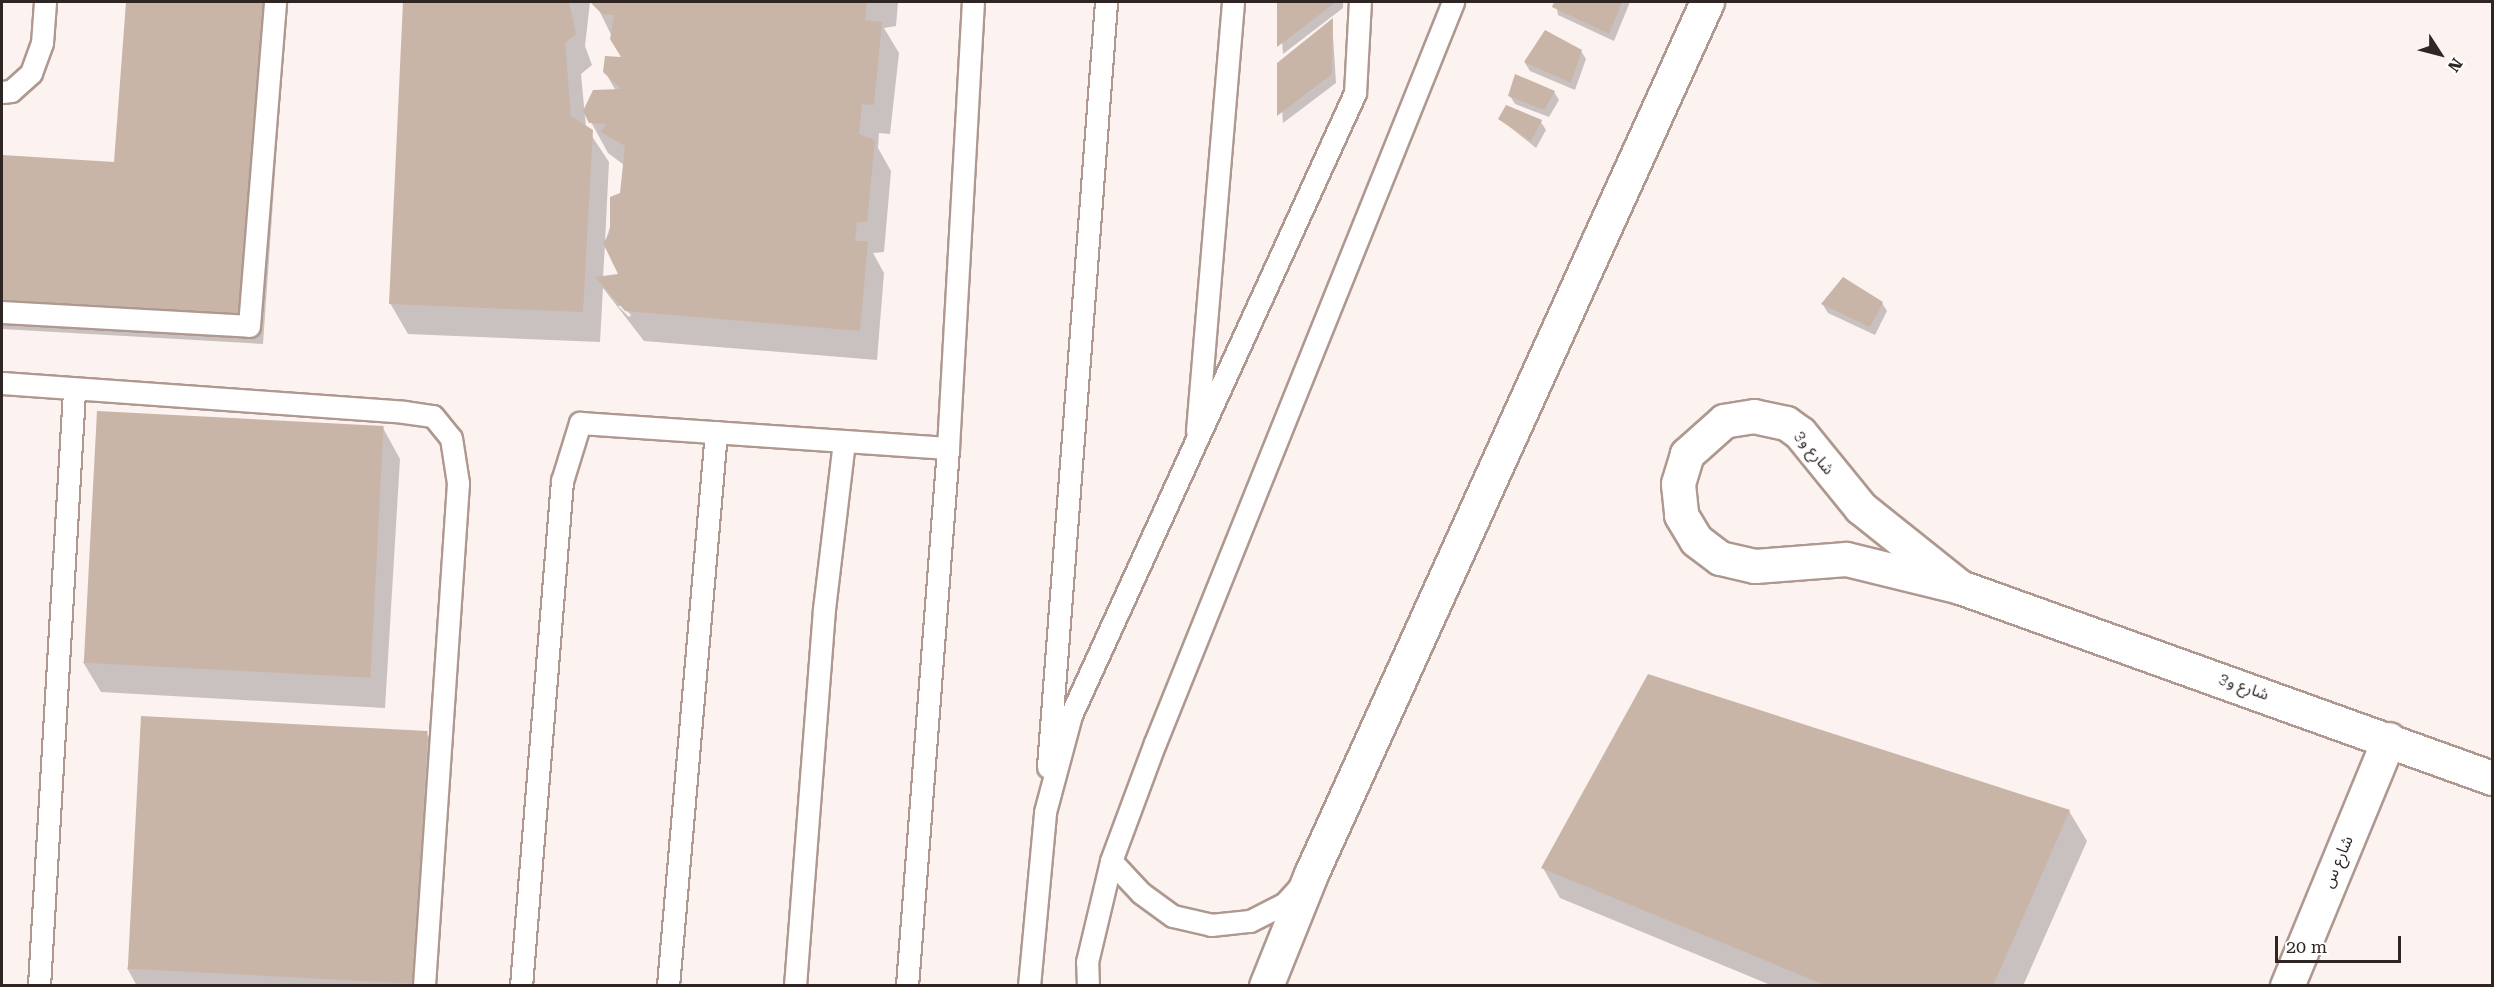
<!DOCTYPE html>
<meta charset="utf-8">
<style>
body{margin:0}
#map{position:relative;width:2494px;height:987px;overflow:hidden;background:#fcf2ef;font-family:"Roboto Serif","Noto Sans Arabic",serif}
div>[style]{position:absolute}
.shadow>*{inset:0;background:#0003}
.building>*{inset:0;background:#c9b5a8;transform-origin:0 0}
.roads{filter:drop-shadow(2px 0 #ae988f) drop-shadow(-2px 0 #ae988f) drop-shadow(0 2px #ae988f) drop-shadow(0 -2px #ae988f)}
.service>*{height:21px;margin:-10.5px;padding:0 10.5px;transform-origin:10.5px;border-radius:10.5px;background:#fff}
.minor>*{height:33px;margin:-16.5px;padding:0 16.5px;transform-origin:16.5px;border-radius:16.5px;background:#fff}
span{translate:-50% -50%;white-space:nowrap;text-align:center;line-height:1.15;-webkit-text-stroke:6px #fff;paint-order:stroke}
.street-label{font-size:16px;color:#2f2623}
.frame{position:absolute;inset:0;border:3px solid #2f2623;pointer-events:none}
.north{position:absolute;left:2410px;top:24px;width:60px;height:60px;-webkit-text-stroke:4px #fff;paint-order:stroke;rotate:126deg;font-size:16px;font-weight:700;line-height:24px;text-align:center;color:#2f2623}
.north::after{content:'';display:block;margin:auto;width:21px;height:27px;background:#2f2623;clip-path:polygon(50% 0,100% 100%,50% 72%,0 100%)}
.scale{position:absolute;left:2275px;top:936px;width:126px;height:27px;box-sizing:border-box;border:3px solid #2f2623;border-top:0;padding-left:8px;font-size:18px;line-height:21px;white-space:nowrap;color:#2f2623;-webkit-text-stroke:4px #fff;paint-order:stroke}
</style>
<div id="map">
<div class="shadow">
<div style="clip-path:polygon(127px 2px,287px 2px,263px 344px,2px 329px,2px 157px,115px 164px)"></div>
<div style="clip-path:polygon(evenodd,405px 2px,590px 2px,585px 46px,592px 65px,581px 74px,586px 127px,609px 162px,605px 242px,621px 194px,624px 165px,608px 153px,585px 111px,616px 91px,605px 72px,623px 59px,595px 2px,898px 2px,896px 26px,884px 28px,899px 53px,890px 134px,879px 133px,878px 148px,891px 171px,884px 252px,873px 253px,884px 273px,877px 360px,644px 341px,603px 288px,600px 342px,408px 334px,390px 303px,405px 2px,605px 244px,620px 275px,603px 278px,605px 244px,405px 2px,618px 306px,622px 306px,631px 315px,629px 317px,618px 306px)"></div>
<div style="clip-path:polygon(1279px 2px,1343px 2px,1343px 8px,1283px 54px)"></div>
<div style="clip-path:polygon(1556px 2px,1630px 2px,1614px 41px,1558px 15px)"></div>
<div style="clip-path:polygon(1332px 20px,1336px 83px,1283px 123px,1279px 64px)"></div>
<div style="clip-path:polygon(1581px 51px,1586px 59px,1575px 90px,1530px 71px,1525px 63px)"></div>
<div style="clip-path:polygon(1554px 92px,1559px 100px,1549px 117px,1515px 104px,1510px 96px)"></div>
<div style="clip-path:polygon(1500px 119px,1541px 122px,1546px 130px,1536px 148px)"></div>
<div style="clip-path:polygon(1882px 303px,1887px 311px,1875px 335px,1828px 313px,1823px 305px)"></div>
<div style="clip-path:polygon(383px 428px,400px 459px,385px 708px,101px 692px,83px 662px)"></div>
<div style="clip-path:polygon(427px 734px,444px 764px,430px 986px,137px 986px,127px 968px)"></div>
<div style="clip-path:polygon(2069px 811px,2087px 841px,2023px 986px,1773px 986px,1560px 898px,1543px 868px)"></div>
</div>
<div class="building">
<div style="clip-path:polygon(126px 2px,269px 2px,246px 314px,2px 300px,2px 155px,114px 162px)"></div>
<div style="clip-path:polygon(403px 2px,569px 2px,576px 34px,565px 43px,571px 116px,593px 130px,583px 312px,389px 304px)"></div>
<div style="clip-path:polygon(590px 2px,867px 2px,865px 20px,882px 22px,874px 105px,862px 104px,859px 134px,875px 140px,867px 222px,857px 222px,855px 241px,868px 241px,860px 331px,625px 311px,595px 277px,618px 274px,603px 243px,610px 233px,610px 197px,620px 193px,625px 146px,601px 132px,606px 124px,589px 123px,583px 111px,593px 90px,621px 89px,603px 72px,605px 56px,621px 57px,610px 39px,614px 15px,602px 14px)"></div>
<div style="clip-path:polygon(1277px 2px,1336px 2px,1277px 47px)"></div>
<div style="clip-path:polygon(1554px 2px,1622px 2px,1609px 34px,1552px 7px)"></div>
<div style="clip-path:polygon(1333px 18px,1332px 74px,1277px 116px,1277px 63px)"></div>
<div style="clip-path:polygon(1545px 30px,1582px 50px,1571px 83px,1524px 62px)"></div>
<div style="clip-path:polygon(1515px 74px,1555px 91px,1544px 110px,1508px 96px)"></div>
<div style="clip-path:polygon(1506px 105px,1542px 120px,1531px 141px,1498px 119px)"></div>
<div style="clip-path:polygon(1843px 277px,1883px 302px,1870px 327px,1821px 304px)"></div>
<div style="left:97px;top:411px;width:287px;height:252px;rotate:3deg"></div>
<div style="clip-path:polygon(1648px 674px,2070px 810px,1993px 986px,1827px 986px,1541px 868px)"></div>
<div style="left:141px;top:716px;width:287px;height:253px;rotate:3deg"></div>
</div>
<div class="roads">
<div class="service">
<div style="left:2px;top:92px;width:9px;rotate:-6deg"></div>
<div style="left:11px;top:91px;width:27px;rotate:-42deg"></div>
<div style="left:31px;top:73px;width:32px;rotate:-70deg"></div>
<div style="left:42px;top:43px;width:41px;rotate:-85.8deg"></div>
<div style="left:2px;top:312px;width:247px;rotate:3.2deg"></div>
<div style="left:249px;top:326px;width:325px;rotate:-85.4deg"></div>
<div style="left:2px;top:383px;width:403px;rotate:4.1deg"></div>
<div style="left:404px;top:412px;width:29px;rotate:8deg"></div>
<div style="left:433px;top:416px;width:28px;rotate:51deg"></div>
<div style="left:451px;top:438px;width:46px;rotate:81.2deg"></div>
<div style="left:458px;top:483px;width:504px;rotate:93.87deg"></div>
<div style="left:1197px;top:431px;width:431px;rotate:-85.2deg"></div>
<div style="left:1048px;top:767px;width:767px;rotate:-85.66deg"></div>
<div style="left:1111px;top:861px;width:44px;rotate:46.8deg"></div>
<div style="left:1141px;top:893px;width:39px;rotate:36deg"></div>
<div style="left:1173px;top:916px;width:39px;rotate:13deg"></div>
<div style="left:1211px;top:925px;width:39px;rotate:-6deg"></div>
<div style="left:1250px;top:921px;width:39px;rotate:-27deg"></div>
<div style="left:1285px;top:903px;width:24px;rotate:-48deg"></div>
<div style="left:39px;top:986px;width:596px;rotate:-86.63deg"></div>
<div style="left:521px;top:986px;width:507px;rotate:-85.36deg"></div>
<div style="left:562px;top:481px;width:61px;rotate:-72.8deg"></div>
<div style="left:580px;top:423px;width:369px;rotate:3.9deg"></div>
<div style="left:668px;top:986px;width:556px;rotate:-85.05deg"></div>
<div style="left:795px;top:986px;width:378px;rotate:-85.6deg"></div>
<div style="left:824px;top:609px;width:169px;rotate:-83.2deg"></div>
<div style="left:907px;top:986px;width:540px;rotate:-85.64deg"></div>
<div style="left:948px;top:448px;width:447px;rotate:-86.8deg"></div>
<div style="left:1029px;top:986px;width:175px;rotate:-84.7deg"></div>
<div style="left:1045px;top:812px;width:100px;rotate:-75deg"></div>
<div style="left:1071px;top:715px;width:684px;rotate:-65.46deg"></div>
<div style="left:1355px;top:93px;width:91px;rotate:-86.9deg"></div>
<div style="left:1088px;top:986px;width:24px;rotate:-92deg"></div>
<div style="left:1087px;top:962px;width:104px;rotate:-76.6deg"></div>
<div style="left:1111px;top:861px;width:126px;rotate:-69.6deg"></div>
<div style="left:1155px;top:743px;width:799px;rotate:-68.09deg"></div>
</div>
<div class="minor">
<div style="left:1960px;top:587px;width:127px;rotate:-141.4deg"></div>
<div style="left:1861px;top:508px;width:97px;rotate:-129.1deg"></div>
<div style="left:1800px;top:433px;width:17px;rotate:-144deg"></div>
<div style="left:1786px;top:423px;width:33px;rotate:-168deg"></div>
<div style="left:1754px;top:416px;width:30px;rotate:171deg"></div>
<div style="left:1724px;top:421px;width:50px;rotate:138.3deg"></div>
<div style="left:1687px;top:454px;width:31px;rotate:107deg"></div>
<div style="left:1678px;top:484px;width:31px;rotate:84deg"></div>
<div style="left:1681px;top:515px;width:29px;rotate:59deg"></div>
<div style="left:1696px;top:540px;width:30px;rotate:37deg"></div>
<div style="left:1720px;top:558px;width:36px;rotate:13deg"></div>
<div style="left:1755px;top:566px;width:91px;rotate:-4.4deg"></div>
<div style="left:1846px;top:559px;width:117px;rotate:13.8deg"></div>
<div style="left:1960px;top:587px;width:565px;rotate:19.75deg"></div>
<div style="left:1266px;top:986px;width:121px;rotate:-68.1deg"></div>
<div style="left:1311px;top:874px;width:958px;rotate:-65.58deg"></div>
<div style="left:2287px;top:986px;width:267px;rotate:-67.6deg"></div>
</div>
</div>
<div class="street-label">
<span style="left:1814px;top:453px;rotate:50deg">شارع و3</span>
<span style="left:2244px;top:687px;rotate:20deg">شارع و3</span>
<span style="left:2338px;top:862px;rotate:-67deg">شارع س</span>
</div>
<div class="frame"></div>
<div class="north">N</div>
<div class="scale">20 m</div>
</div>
